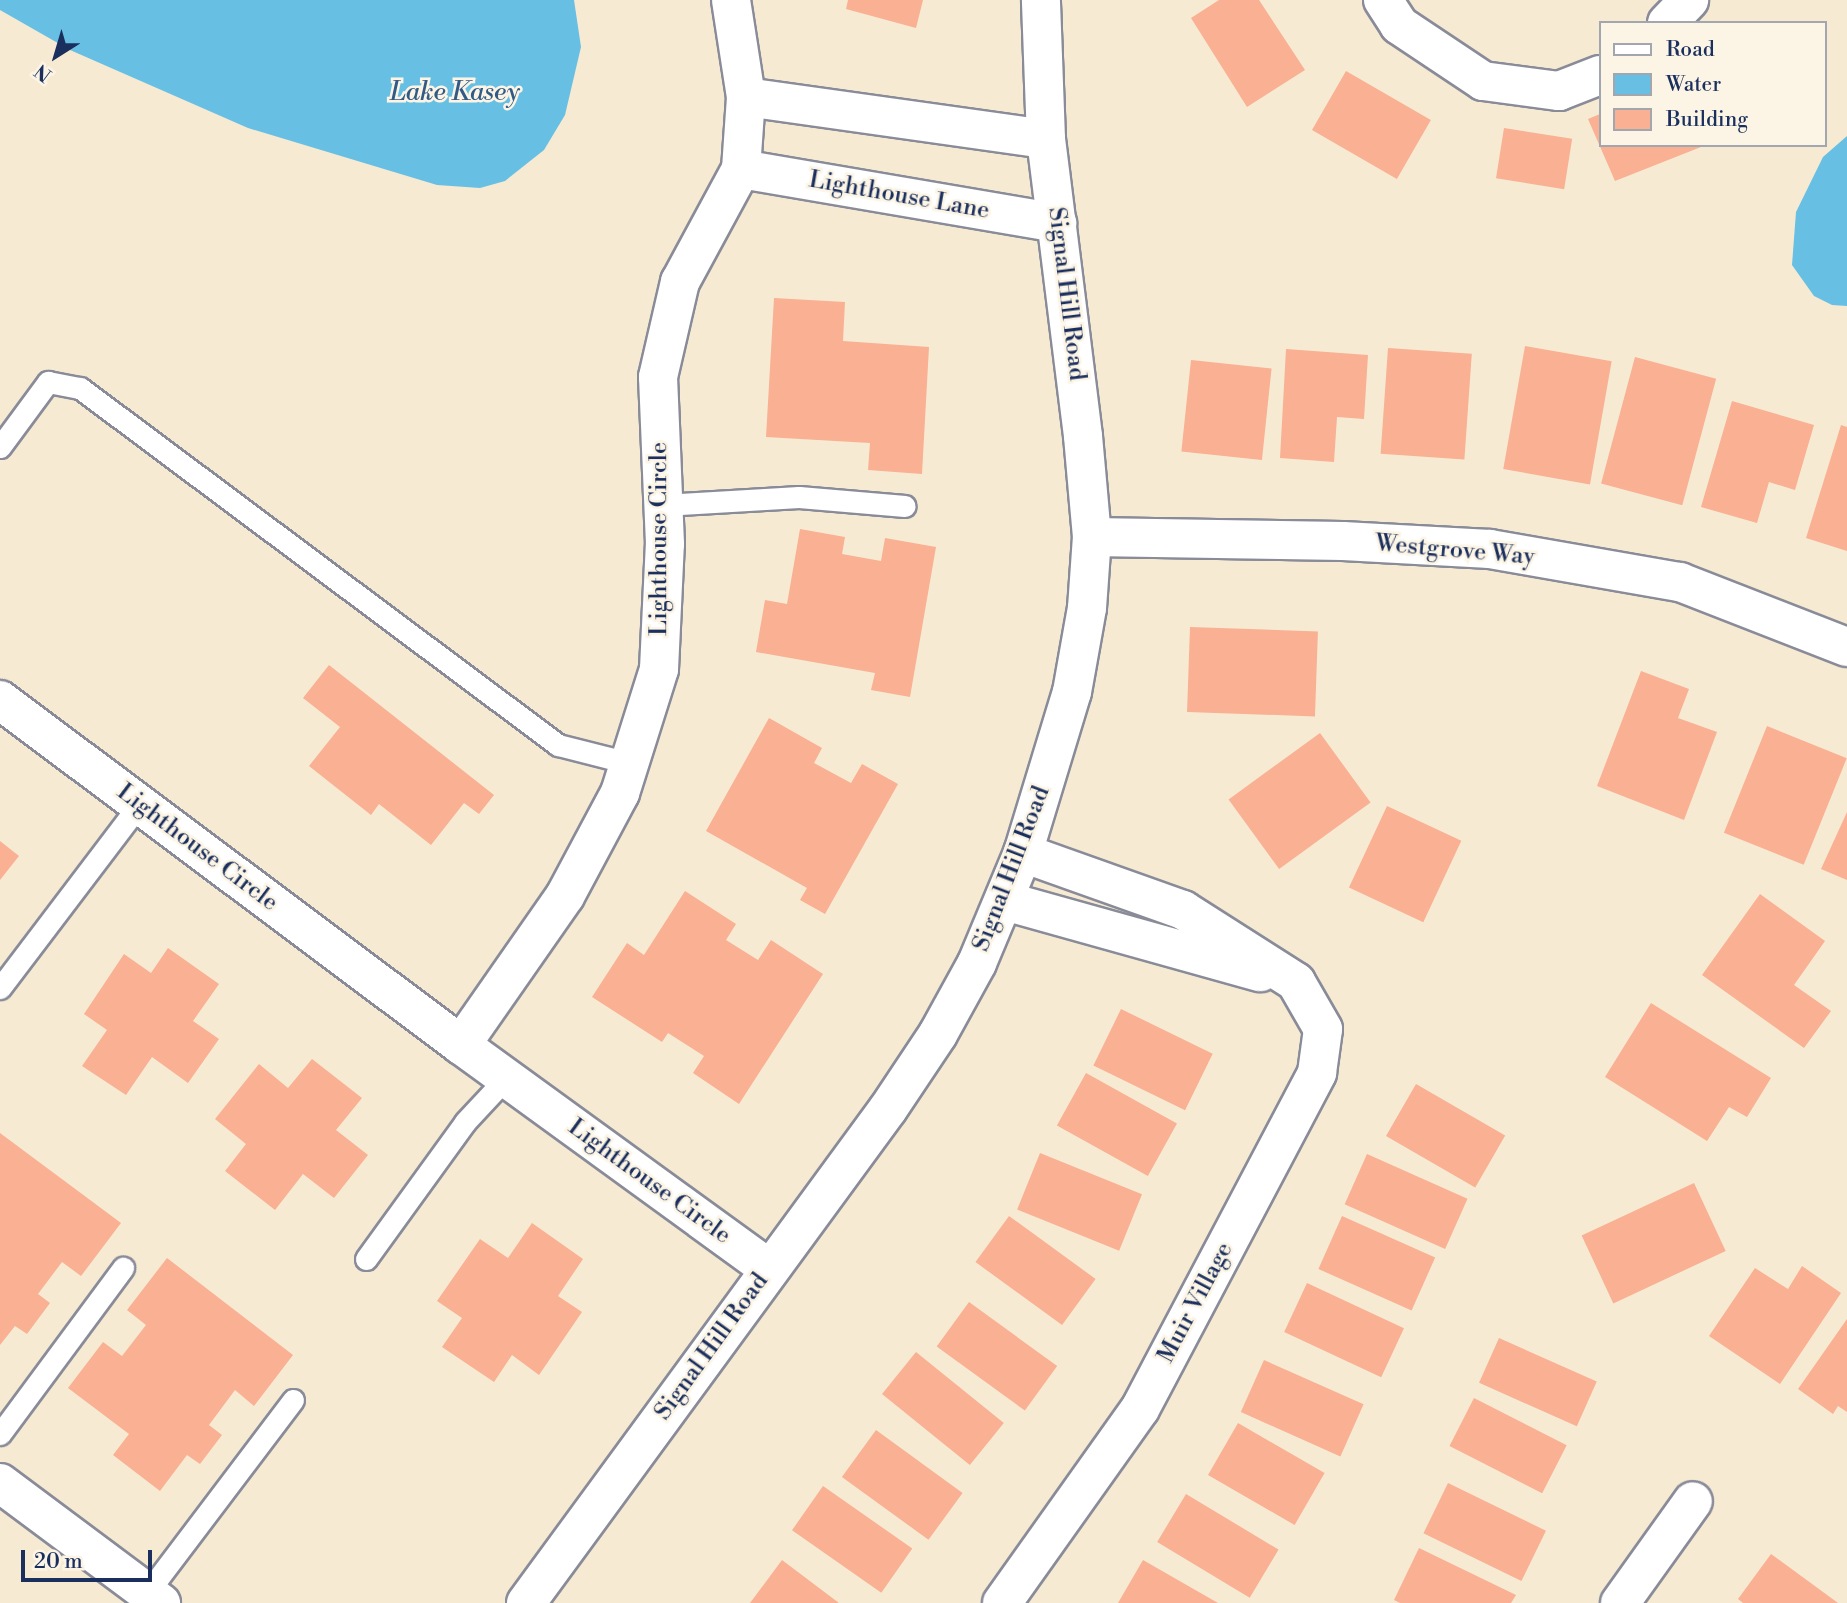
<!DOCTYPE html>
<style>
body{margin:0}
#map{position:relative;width:1847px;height:1603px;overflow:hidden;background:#f7ead3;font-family:"Libre Bodoni",serif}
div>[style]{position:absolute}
.water>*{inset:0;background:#67bfe4}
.building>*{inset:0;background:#f9b093;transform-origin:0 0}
.roads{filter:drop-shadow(2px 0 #898c98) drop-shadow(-2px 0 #898c98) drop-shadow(0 2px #898c98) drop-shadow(0 -2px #898c98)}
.service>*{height:21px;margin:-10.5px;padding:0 10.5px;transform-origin:10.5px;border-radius:10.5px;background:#fff}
.minor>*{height:38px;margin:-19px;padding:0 19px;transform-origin:19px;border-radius:19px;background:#fff}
.tertiary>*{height:38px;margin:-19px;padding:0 19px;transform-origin:19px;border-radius:19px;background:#fff}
span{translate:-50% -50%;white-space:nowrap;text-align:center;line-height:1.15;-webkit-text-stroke:5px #fcf5e5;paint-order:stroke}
.street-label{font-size:24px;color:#1b2f5e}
.water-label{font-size:26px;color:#325a86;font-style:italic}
.legend{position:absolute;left:1599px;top:21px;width:228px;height:126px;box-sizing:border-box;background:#fcf5e5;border:2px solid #a2a6af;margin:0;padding:9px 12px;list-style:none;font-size:21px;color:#1b2f5e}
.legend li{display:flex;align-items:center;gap:14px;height:35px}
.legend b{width:35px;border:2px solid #a2a6af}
.north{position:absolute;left:21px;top:21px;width:70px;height:70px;-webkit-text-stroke:5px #fcf5e5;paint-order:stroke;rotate:217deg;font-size:19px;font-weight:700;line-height:28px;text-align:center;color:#1b2f5e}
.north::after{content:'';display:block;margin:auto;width:24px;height:32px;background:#1b2f5e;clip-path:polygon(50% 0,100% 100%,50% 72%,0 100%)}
.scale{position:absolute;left:21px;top:1550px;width:131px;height:32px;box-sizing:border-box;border:4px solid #1b2f5e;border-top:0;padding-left:9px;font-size:21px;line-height:24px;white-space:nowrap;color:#1b2f5e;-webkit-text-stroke:5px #fcf5e5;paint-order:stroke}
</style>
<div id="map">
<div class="water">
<div style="clip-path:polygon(0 0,574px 0,581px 47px,565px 115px,544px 150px,505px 181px,480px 188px,437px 185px,248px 128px,70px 50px,0 10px)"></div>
<div style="clip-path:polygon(1847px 136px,1847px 306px,1832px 305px,1814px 296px,1792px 265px,1796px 212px,1823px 157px)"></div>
</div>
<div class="building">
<div style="clip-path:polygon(848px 0,923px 0,916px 28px,846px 9px)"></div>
<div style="clip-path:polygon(1219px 0,1259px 0,1305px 70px,1247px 107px,1191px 18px)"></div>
<div style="left:1346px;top:71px;width:98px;height:68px;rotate:30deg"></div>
<div style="clip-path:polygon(1600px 114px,1600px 145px,1706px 145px,1615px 181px,1588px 119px)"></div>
<div style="left:1504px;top:128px;width:69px;height:51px;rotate:9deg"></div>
<div style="clip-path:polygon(774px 298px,845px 302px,843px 341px,929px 347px,922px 474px,868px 470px,870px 443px,766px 437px)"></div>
<div style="left:1525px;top:346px;width:88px;height:125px;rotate:10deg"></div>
<div style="left:1388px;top:348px;width:84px;height:106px;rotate:4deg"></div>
<div style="clip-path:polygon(1286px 349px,1368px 355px,1364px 419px,1337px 417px,1334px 462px,1280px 458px)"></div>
<div style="left:1635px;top:357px;width:84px;height:131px;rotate:15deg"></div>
<div style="left:1191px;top:360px;width:81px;height:92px;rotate:6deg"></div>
<div style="clip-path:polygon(1732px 401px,1814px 425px,1795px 490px,1769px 482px,1757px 523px,1701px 507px)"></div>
<div style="clip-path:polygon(1841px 425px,1847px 427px,1847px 551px,1806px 538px)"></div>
<div style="clip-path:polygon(800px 529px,845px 537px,842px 554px,881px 561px,885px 538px,936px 547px,910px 697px,871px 690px,875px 673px,756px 652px,765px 600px,787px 604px)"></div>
<div style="left:1190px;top:627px;width:128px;height:85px;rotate:2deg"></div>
<div style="clip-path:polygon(329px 665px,494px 795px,479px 814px,464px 803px,431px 845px,379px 804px,371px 815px,309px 766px,340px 727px,303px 698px)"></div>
<div style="clip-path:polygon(1641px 671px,1689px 689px,1678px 718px,1717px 732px,1684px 820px,1597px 786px)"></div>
<div style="clip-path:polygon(769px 718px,822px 748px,814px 763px,851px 783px,862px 764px,898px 784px,825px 914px,800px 900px,807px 888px,706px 831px)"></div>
<div style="left:1767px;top:726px;width:86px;height:115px;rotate:22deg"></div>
<div style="left:1320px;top:733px;width:86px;height:113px;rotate:54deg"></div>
<div style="left:1387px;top:806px;width:82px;height:90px;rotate:25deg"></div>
<div style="clip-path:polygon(1847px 812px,1847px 880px,1821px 869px)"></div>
<div style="clip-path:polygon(0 841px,19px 856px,0 880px)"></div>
<div style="clip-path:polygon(685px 891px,736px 924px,726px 940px,758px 960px,771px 940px,823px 974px,739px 1104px,693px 1073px,704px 1056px,668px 1033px,662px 1042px,592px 997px,627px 943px,644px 955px)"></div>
<div style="clip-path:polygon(1760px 894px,1825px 941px,1794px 985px,1831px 1011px,1804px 1048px,1702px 975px)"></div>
<div style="clip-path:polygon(168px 948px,219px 984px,193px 1021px,219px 1039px,188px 1083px,152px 1057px,126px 1095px,82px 1066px,107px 1030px,84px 1014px,124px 954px,151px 973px)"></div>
<div style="clip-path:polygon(1651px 1003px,1771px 1078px,1747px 1117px,1729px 1107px,1707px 1141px,1605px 1077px)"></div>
<div style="left:1121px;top:1009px;width:102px;height:63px;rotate:26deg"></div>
<div style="clip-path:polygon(312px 1059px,362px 1098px,336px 1130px,368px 1155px,334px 1198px,303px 1174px,275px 1210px,225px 1171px,246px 1144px,215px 1119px,259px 1064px,288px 1088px)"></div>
<div style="left:1086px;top:1073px;width:104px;height:60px;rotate:29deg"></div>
<div style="left:1416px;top:1084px;width:103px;height:60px;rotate:30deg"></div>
<div style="clip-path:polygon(0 1133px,121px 1223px,81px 1276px,62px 1262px,38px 1294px,50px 1303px,27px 1334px,15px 1326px,0 1345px)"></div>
<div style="left:1040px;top:1153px;width:110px;height:61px;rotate:22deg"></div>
<div style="left:1367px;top:1154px;width:110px;height:55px;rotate:24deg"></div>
<div style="left:1694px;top:1183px;width:75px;height:124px;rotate:65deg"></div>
<div style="left:1009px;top:1216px;width:107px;height:57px;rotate:36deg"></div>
<div style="left:1342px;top:1216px;width:102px;height:58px;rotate:24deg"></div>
<div style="clip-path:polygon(532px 1223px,583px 1259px,558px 1296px,582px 1312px,539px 1375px,512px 1355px,494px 1382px,442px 1347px,462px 1318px,437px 1301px,480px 1239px,508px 1258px)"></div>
<div style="clip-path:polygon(167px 1258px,293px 1355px,254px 1406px,235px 1390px,209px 1425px,222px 1435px,200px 1464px,187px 1455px,160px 1491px,113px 1455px,129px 1434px,68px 1388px,103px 1342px,122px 1356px,146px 1325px,127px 1310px)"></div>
<div style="clip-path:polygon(1802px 1266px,1841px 1293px,1780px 1384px,1709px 1336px,1755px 1268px,1788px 1289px)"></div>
<div style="left:1307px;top:1283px;width:107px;height:54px;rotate:25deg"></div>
<div style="left:969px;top:1302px;width:109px;height:55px;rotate:36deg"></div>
<div style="clip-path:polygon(1847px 1319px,1847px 1412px,1838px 1406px,1833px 1414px,1798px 1389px)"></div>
<div style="left:1499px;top:1338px;width:107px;height:49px;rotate:24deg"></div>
<div style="left:916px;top:1352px;width:113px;height:54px;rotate:39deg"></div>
<div style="left:1264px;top:1360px;width:109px;height:57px;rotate:24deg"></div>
<div style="left:1474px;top:1398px;width:104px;height:54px;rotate:27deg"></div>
<div style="left:1238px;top:1423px;width:100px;height:60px;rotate:30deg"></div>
<div style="left:876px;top:1430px;width:107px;height:58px;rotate:36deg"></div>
<div style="left:1448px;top:1483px;width:109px;height:56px;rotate:26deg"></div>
<div style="left:823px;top:1486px;width:109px;height:54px;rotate:35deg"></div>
<div style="left:1186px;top:1494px;width:108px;height:56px;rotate:31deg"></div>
<div style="clip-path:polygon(1419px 1548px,1516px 1595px,1511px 1603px,1400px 1603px,1394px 1600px)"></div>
<div style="clip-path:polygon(1771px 1554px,1838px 1603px,1743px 1603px,1738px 1599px)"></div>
<div style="clip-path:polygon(782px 1560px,839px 1603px,750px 1603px)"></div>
<div style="clip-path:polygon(1143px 1560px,1218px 1603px,1118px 1603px)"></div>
</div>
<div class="roads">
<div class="service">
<div style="left:0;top:447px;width:81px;rotate:-53.6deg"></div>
<div style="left:48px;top:382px;width:33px;rotate:11deg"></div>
<div style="left:80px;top:388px;width:597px;rotate:36.75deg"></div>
<div style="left:558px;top:745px;width:73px;rotate:14.2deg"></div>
<div style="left:663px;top:505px;width:136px;rotate:-3.4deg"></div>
<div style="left:799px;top:497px;width:106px;rotate:4.9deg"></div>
<div style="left:0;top:988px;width:230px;rotate:-52.8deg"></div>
<div style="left:366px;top:1259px;width:169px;rotate:-54.1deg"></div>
<div style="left:465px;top:1122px;width:60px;rotate:-47deg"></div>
<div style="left:0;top:1434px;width:207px;rotate:-53.5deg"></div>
<div style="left:147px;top:1593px;width:242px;rotate:-52.9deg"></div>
</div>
<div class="minor">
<div style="left:1383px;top:0;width:30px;rotate:57deg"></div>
<div style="left:1399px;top:25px;width:101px;rotate:33.7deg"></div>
<div style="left:1483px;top:81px;width:77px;rotate:7.5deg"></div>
<div style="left:1559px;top:91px;width:44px;rotate:-21.3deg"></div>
<div style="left:1667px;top:23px;width:32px;rotate:-46deg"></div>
<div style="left:746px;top:97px;width:303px;rotate:8deg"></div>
<div style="left:741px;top:169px;width:321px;rotate:9.7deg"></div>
<div style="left:1092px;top:537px;width:251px;rotate:0.9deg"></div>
<div style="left:1343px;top:541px;width:147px;rotate:3.1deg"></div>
<div style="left:1490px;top:549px;width:193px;rotate:9.9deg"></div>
<div style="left:1680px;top:582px;width:179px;rotate:21.3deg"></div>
<div style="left:0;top:700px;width:576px;rotate:36.81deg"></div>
<div style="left:461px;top:1045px;width:381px;rotate:36deg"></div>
<div style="left:1005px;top:901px;width:265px;rotate:15.6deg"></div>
<div style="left:461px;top:1045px;width:182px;rotate:-55.1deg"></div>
<div style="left:565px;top:896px;width:117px;rotate:-61.9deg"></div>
<div style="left:620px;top:793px;width:130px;rotate:-72.5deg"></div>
<div style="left:659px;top:669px;width:125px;rotate:-87.3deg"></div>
<div style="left:665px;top:544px;width:167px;rotate:-92.4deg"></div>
<div style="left:658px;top:377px;width:98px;rotate:-77deg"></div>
<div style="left:680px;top:282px;width:128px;rotate:-61.6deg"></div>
<div style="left:741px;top:169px;width:72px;rotate:-86deg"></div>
<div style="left:746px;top:97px;width:98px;rotate:-98.8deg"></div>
<div style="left:0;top:1483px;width:201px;rotate:36.7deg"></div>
<div style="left:1002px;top:1603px;width:238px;rotate:-54.6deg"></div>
<div style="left:1140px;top:1409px;width:380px;rotate:-62.2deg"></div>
<div style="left:1317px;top:1073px;width:44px;rotate:-82.2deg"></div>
<div style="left:1323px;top:1029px;width:54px;rotate:-119.9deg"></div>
<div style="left:1296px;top:982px;width:134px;rotate:-147.5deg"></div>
<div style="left:1183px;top:910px;width:170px;rotate:-160.4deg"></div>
<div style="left:1620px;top:1603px;width:125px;rotate:-54.4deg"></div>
</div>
<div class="tertiary">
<div style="left:526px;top:1603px;width:612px;rotate:-53.77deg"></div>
<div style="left:888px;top:1109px;width:90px;rotate:-56.3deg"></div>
<div style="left:938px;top:1034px;width:81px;rotate:-61.2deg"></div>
<div style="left:977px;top:963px;width:119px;rotate:-67.3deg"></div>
<div style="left:1023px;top:853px;width:168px;rotate:-73.1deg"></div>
<div style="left:1072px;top:692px;width:85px;rotate:-79.9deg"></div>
<div style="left:1087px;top:608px;width:71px;rotate:-86deg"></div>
<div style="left:1092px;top:537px;width:101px;rotate:-95.1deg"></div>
<div style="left:1083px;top:436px;width:299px;rotate:-97.1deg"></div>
<div style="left:1046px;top:139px;width:139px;rotate:-92.1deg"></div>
</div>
</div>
<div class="street-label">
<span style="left:899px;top:196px;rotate:10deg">Lighthouse Lane</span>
<span style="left:1066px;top:294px;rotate:83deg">Signal Hill Road</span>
<span style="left:660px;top:539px;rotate:-90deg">Lighthouse Circle</span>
<span style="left:1455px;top:551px;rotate:5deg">Westgrove Way</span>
<span style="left:197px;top:848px;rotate:37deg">Lighthouse Circle</span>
<span style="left:1012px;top:869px;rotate:-69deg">Signal Hill Road</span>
<span style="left:649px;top:1182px;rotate:36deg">Lighthouse Circle</span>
<span style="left:1196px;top:1303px;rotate:-62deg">Muir Village</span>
<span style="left:712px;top:1347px;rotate:-54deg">Signal Hill Road</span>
</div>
<div class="water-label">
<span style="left:455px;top:93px">Lake Kasey</span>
</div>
<ul class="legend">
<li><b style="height:9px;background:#fff"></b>Road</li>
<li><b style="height:19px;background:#67bfe4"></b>Water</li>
<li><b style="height:19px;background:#f9b093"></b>Building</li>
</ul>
<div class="north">N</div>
<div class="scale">20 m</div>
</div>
